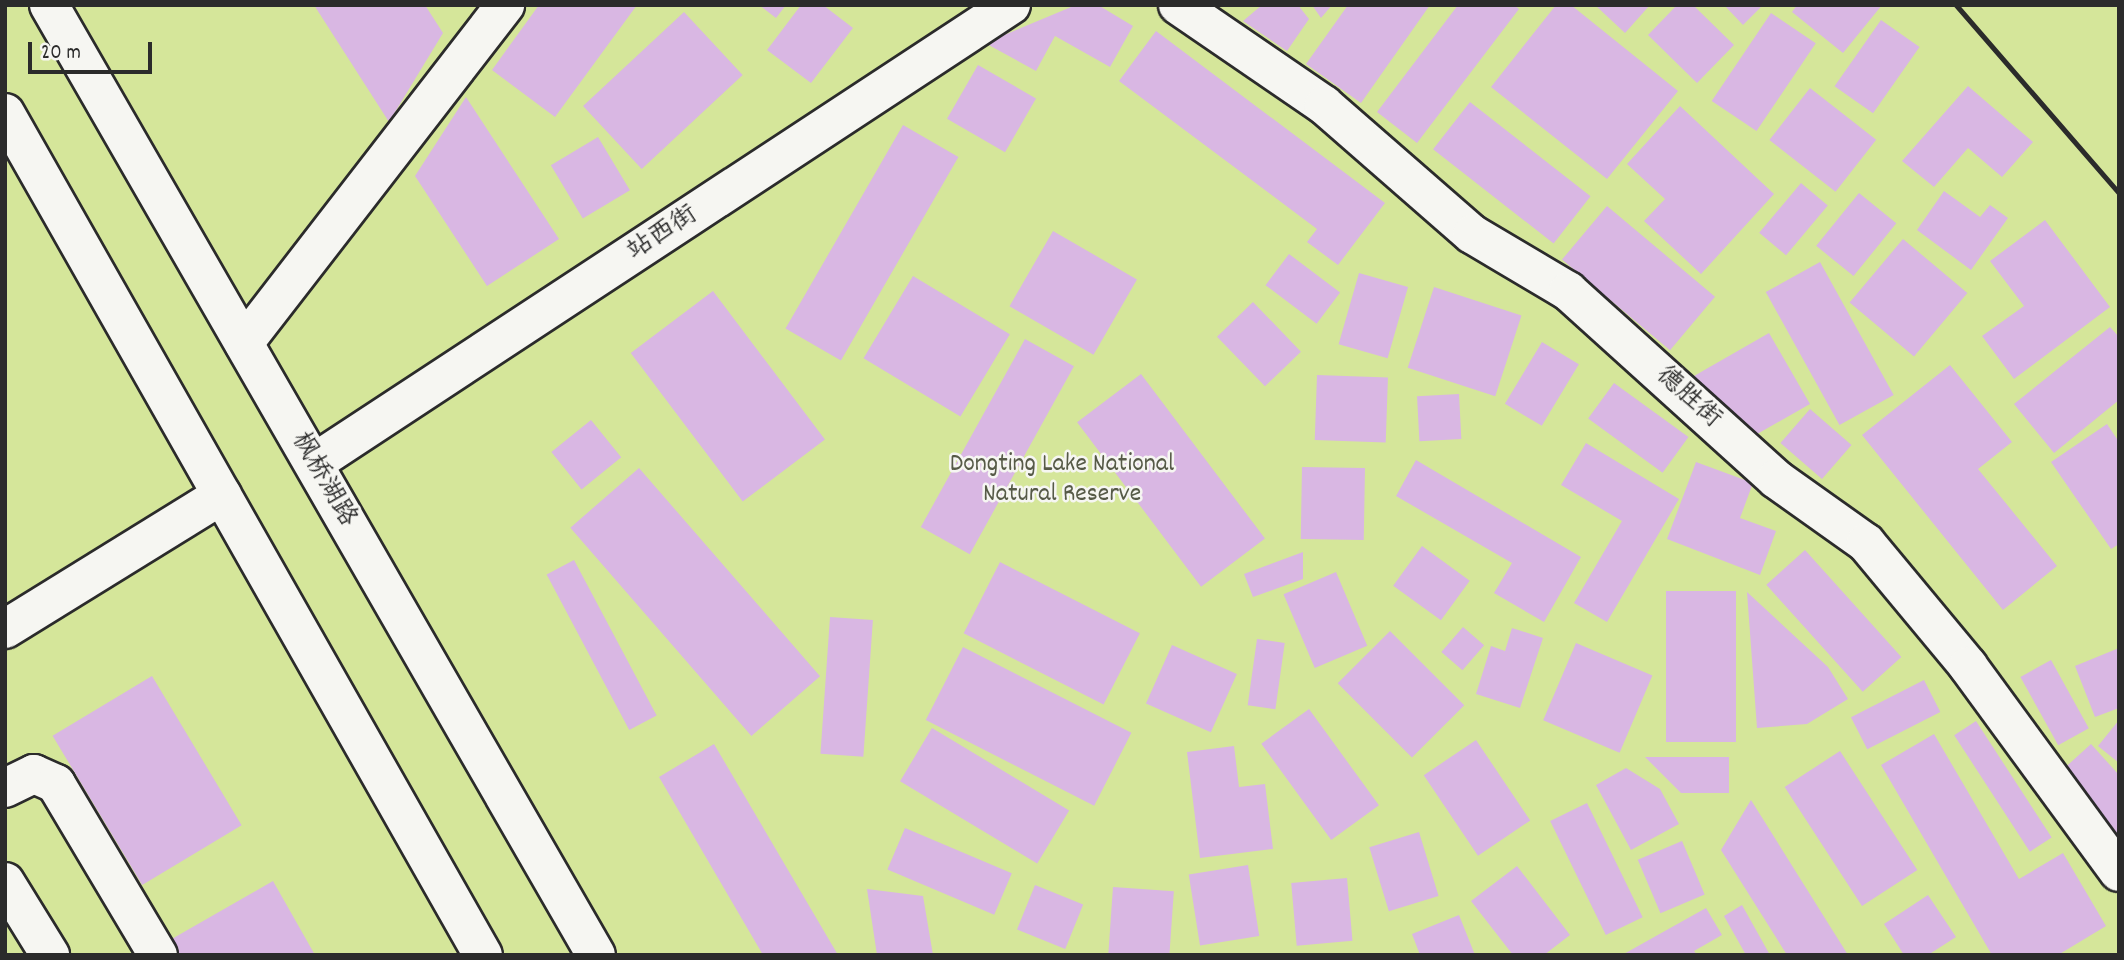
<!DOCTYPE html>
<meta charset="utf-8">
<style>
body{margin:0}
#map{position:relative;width:2124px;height:960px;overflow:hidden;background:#f0e9ef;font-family:Dekko,"LXGW WenKai TC",sans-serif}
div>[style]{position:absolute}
.green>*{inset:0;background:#d5e69a;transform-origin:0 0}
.building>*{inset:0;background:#d9b7e3;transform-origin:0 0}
.roads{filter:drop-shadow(2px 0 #2b2b2b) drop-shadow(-2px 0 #2b2b2b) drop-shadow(0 2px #2b2b2b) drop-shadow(0 -2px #2b2b2b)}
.minor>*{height:38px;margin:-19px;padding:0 19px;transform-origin:19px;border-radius:19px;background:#f6f6f2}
.primary>*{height:38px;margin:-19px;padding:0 19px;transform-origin:19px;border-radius:19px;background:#f6f6f2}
.rail>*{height:5px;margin:-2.5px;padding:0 2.5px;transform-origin:2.5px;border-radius:2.5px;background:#2b2b2b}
span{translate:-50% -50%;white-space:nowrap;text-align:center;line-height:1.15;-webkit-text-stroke:5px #f6f6f2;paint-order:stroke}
.street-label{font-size:26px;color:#2b2b2b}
.park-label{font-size:26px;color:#565a47}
.frame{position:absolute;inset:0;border:7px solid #2b2b2b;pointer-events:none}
.scale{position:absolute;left:28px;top:42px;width:124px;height:32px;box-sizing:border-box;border:4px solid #2b2b2b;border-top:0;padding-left:9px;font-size:21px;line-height:24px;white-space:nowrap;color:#2b2b2b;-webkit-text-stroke:5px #f6f6f2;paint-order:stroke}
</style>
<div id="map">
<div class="green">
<div style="left:5px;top:5px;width:2114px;height:950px"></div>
</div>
<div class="building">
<div style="clip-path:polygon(314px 5px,425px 5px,443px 33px,389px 122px)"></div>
<div style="clip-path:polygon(539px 5px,637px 5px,555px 117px,492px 70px)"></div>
<div style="clip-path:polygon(759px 5px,786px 5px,776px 18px)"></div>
<div style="clip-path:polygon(801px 5px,823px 5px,853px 28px,811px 83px,767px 50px)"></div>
<div style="clip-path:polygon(1076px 5px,1098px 5px,1133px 26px,1110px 67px,1055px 36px,1036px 71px,985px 43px)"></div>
<div style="clip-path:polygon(1262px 5px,1298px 5px,1309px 19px,1287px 51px,1243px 21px)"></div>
<div style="clip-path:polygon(1312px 5px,1332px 5px,1321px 18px)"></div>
<div style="clip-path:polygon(1348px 5px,1430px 5px,1361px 103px,1306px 64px)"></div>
<div style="clip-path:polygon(1458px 5px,1514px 5px,1519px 9px,1417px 143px,1377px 112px)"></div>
<div style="clip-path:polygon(1556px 5px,1571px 5px,1678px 91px,1607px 179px,1491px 87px)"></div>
<div style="clip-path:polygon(1595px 5px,1650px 5px,1625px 33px)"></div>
<div style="clip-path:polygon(1677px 5px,1693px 5px,1734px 45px,1697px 83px,1648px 35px)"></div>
<div style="clip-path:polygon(1724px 5px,1763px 5px,1743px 25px)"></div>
<div style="clip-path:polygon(1797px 5px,1882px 5px,1843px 53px,1792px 12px)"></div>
<div style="left:684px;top:12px;width:86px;height:138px;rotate:47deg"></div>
<div style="left:1771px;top:13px;width:54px;height:106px;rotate:34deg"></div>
<div style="left:1881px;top:20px;width:47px;height:81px;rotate:35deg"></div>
<div style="clip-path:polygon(1156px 31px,1385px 203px,1338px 265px,1307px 242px,1317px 229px,1119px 81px)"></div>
<div style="left:978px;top:65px;width:67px;height:62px;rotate:30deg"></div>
<div style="clip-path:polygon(1968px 86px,2033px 142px,2002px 177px,1968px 148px,1934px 187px,1902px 161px)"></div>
<div style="left:1810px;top:88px;width:84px;height:66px;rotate:38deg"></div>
<div style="clip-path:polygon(466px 97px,559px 239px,487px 286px,415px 176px)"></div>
<div style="left:1470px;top:102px;width:153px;height:60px;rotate:38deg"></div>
<div style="clip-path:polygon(1680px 106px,1774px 194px,1701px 274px,1644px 221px,1665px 199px,1627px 164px)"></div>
<div style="left:903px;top:125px;width:64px;height:235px;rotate:30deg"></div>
<div style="left:598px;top:137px;width:62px;height:55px;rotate:59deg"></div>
<div style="left:1801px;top:183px;width:35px;height:65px;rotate:40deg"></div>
<div style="clip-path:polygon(1944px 191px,1980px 217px,1990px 205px,2008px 218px,1971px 270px,1917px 230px)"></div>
<div style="left:1859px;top:193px;width:48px;height:68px;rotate:39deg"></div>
<div style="left:1607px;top:206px;width:141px;height:70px;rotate:40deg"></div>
<div style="clip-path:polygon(2045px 220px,2110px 307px,2014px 379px,1982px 336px,2024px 306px,1990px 261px)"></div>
<div style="left:1053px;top:231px;width:97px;height:87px;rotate:30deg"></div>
<div style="left:1903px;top:239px;width:84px;height:83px;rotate:40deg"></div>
<div style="left:1289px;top:254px;width:64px;height:39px;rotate:37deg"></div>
<div style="left:1820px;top:262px;width:152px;height:62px;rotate:61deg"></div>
<div style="left:1359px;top:273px;width:51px;height:74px;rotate:16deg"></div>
<div style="left:913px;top:276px;width:113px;height:96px;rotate:31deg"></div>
<div style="left:1434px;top:287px;width:92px;height:85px;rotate:18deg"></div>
<div style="left:713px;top:291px;width:186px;height:103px;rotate:53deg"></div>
<div style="left:1253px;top:302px;width:69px;height:50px;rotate:46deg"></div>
<div style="clip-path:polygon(2110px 327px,2119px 337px,2119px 400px,2054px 453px,2014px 404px)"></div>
<div style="clip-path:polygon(1769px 333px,1810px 404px,1752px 437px,1694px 376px)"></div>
<div style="left:1025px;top:339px;width:56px;height:215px;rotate:29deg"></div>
<div style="left:1542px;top:342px;width:43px;height:72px;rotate:31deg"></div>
<div style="clip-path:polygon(1950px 365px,2012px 442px,1978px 469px,2057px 566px,2003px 610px,1862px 435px)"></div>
<div style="left:1141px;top:374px;width:206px;height:80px;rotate:53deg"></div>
<div style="left:1317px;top:375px;width:71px;height:65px;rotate:2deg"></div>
<div style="left:1614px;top:383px;width:92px;height:44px;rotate:36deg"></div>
<div style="left:1459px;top:394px;width:45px;height:42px;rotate:87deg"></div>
<div style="left:1810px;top:409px;width:55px;height:45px;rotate:41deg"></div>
<div style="left:591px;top:420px;width:48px;height:51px;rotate:51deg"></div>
<div style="clip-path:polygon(2107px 424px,2119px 442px,2119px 544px,2111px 549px,2051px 462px)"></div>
<div style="clip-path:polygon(1586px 443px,1679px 499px,1607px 622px,1574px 603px,1622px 521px,1561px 485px)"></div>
<div style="clip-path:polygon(1416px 460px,1581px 557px,1544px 622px,1494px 593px,1512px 563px,1396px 496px)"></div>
<div style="clip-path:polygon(1696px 462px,1753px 483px,1740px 518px,1776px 531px,1760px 575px,1667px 539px)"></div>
<div style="left:1302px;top:467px;width:63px;height:72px;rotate:1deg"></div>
<div style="left:639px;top:468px;width:276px;height:91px;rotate:49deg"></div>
<div style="left:1422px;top:546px;width:59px;height:49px;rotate:36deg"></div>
<div style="left:1805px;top:550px;width:144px;height:52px;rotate:48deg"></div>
<div style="clip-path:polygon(1303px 552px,1303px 579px,1253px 597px,1244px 574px)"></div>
<div style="left:574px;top:560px;width:176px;height:31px;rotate:62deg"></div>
<div style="left:1000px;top:562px;width:157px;height:80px;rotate:27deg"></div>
<div style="left:1336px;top:572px;width:80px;height:57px;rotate:67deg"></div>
<div style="left:1666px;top:591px;width:70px;height:151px"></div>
<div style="clip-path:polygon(1747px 592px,1828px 667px,1848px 699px,1807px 724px,1757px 728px)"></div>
<div style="left:830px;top:617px;width:43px;height:137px;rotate:4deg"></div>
<div style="left:1463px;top:627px;width:28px;height:33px;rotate:41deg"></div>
<div style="clip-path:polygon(1512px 628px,1543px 638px,1520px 708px,1476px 694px,1491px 646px,1505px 651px)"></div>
<div style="left:1390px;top:631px;width:105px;height:74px;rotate:45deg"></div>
<div style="left:1257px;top:639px;width:28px;height:67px;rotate:8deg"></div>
<div style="left:1576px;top:643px;width:83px;height:84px;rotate:23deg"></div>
<div style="left:1172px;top:645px;width:71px;height:64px;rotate:24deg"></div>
<div style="left:963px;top:647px;width:189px;height:82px;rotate:27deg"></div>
<div style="clip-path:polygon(2119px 648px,2119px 708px,2095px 717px,2075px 666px)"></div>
<div style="left:2051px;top:660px;width:78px;height:35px;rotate:61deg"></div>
<div style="left:152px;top:676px;width:174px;height:116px;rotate:59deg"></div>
<div style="left:1924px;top:680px;width:36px;height:82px;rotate:63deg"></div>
<div style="left:1309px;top:709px;width:119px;height:59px;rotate:54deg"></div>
<div style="clip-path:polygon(2119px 720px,2119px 763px,2098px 746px)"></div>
<div style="left:1976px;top:721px;width:139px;height:26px;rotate:57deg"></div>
<div style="left:932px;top:728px;width:160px;height:62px;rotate:31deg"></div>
<div style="clip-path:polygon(1934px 734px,2019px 879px,2063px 853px,2106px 926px,2058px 955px,1992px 955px,1881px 765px)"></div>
<div style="left:1476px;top:740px;width:97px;height:63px;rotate:56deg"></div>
<div style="clip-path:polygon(714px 744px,838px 955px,763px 955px,659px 777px)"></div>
<div style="clip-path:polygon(2091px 744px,2119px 775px,2119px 840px,2059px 773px)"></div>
<div style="clip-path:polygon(1234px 746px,1239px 787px,1265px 784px,1273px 849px,1200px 858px,1187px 752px)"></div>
<div style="left:1840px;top:751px;width:142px;height:66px;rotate:57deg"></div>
<div style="clip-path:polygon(1645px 757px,1729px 757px,1729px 793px,1681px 793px)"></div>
<div style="clip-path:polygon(1626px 768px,1660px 789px,1679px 824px,1631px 850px,1596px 785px)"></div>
<div style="clip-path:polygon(1751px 800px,1848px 955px,1787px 955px,1721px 850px)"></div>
<div style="left:1587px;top:803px;width:127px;height:41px;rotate:64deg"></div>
<div style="left:905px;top:828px;width:116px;height:45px;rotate:23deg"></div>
<div style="left:1419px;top:832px;width:67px;height:52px;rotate:73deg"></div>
<div style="left:1682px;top:841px;width:58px;height:48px;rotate:67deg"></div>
<div style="left:1248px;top:865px;width:72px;height:60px;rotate:81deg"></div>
<div style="clip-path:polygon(1517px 866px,1570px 935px,1544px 955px,1513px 955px,1471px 901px)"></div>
<div style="left:1347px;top:878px;width:63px;height:56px;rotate:85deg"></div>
<div style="clip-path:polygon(273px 881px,315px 955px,179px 955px,170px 940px)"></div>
<div style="left:1035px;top:885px;width:52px;height:48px;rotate:22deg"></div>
<div style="left:1113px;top:887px;width:61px;height:68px;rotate:4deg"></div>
<div style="clip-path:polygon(867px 889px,923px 896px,933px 955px,877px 955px)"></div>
<div style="clip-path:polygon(1928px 895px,1956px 937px,1928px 955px,1904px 955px,1884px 924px)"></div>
<div style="clip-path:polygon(1742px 905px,1770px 955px,1746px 955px,1724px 916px)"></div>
<div style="clip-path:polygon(1706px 908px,1722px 935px,1694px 951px,1697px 955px,1622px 955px)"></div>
<div style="clip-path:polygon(1459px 915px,1475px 955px,1420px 955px,1412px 934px)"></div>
</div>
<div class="roads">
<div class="minor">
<div style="left:1178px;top:5px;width:177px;rotate:34.4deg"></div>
<div style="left:1324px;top:105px;width:196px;rotate:41.1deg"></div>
<div style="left:1472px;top:234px;width:112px;rotate:30.7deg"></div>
<div style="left:1568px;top:291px;width:280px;rotate:42.1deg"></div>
<div style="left:1776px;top:479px;width:110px;rotate:35.4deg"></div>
<div style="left:1866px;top:543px;width:160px;rotate:50.3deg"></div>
<div style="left:1968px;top:666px;width:255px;rotate:53.8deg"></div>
<div style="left:244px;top:343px;width:427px;rotate:-52.3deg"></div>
<div style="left:314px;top:463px;width:834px;rotate:-33.31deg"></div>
<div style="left:5px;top:629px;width:255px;rotate:-31.7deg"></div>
<div style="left:5px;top:788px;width:32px;rotate:-26deg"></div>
<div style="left:34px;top:774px;width:24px;rotate:24deg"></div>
<div style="left:56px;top:784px;width:199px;rotate:59.2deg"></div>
<div style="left:5px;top:882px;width:86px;rotate:58.3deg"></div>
</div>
<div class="primary">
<div style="left:49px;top:5px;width:1096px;rotate:60.07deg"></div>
<div style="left:5px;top:113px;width:968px;rotate:60.42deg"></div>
</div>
</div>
<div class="rail">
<div style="left:1956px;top:5px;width:249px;rotate:49.1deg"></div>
</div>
<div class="street-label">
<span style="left:663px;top:234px;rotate:-33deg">站西街</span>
<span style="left:1688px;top:398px;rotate:42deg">德胜街</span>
<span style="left:323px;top:480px;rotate:60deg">枫桥湖路</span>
</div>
<div class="park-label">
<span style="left:1062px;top:480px">Dongting Lake National<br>Natural Reserve</span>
</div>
<div class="frame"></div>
<div class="scale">20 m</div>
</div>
